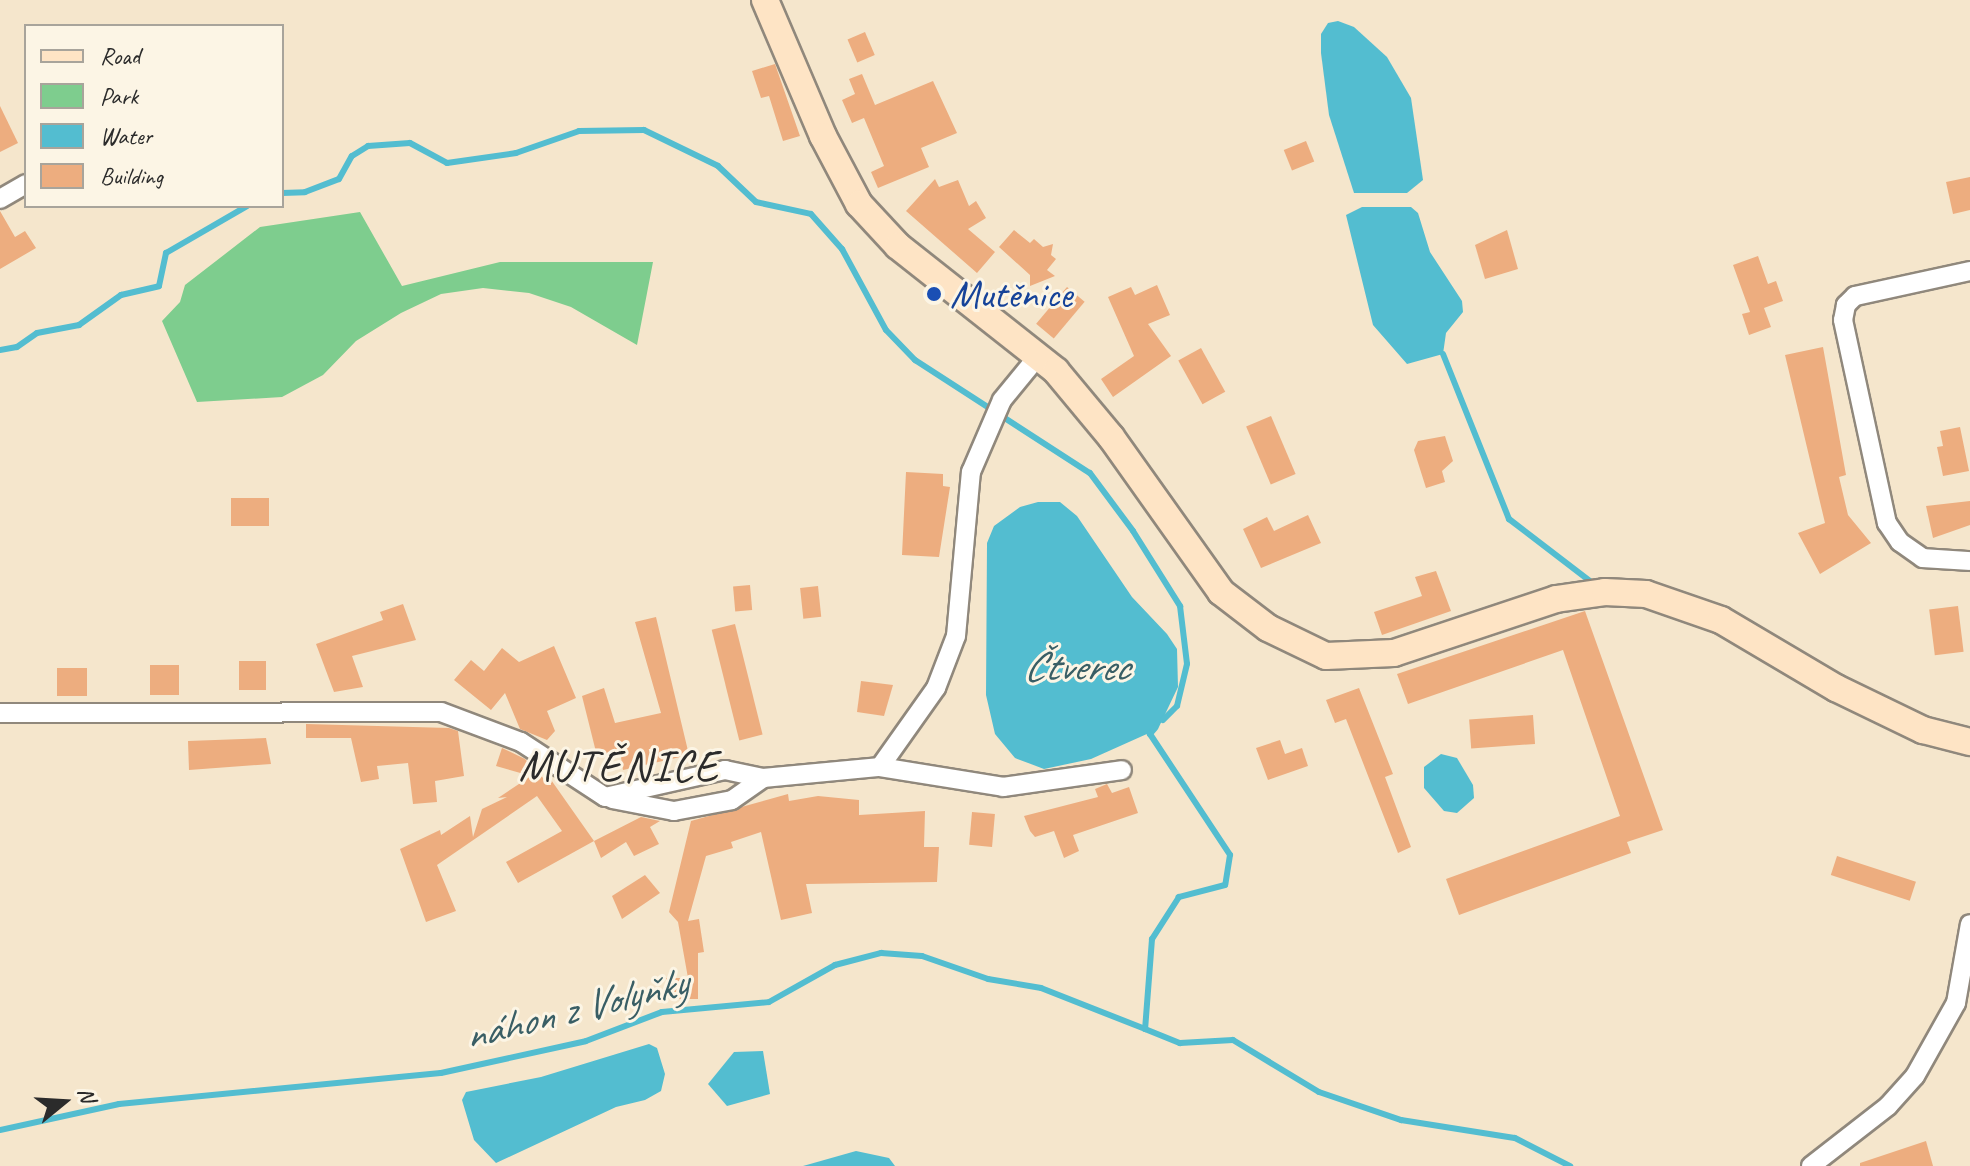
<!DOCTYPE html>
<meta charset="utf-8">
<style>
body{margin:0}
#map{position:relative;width:1970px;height:1166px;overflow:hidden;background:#f5e6cc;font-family:Caveat,sans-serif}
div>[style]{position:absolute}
.green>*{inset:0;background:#7ecd8e}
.water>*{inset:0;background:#53bdd0}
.stream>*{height:6px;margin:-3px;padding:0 3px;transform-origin:3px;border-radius:3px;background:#53bdd0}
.building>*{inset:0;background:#edad7f;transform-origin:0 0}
.roads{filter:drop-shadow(2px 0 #90887c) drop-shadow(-2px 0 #90887c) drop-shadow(0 2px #90887c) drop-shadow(0 -2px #90887c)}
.street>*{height:18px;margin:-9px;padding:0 9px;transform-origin:9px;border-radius:9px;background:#fff}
.secondary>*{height:26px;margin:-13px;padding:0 13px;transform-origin:13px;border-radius:13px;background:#fee4c5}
.dots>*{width:22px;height:22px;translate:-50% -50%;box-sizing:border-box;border:4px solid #fcf5e5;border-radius:50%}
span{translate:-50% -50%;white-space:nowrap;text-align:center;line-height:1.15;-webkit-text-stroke:6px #fcf5e5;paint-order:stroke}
.transit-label{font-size:40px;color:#164399}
.left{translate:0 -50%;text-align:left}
.water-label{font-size:42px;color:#395e65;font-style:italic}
.quarter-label{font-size:44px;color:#2b2b2b;letter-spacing:2px}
.legend{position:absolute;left:24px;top:24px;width:260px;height:184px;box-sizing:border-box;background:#fcf5e5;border:2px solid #a8a49b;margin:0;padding:10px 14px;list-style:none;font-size:24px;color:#2b2b2b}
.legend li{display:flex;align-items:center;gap:16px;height:40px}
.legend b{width:40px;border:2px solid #a8a49b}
.north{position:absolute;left:24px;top:1062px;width:80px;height:80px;-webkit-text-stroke:6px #fcf5e5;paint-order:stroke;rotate:72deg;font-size:22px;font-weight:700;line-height:32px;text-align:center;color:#2b2b2b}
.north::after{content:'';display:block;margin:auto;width:28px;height:36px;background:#2b2b2b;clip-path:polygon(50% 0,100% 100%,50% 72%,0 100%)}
</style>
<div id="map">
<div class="green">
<div style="clip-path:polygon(360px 212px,402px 286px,500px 262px,653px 262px,637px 345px,571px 307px,529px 293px,483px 288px,441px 294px,401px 313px,356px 341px,323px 375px,282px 397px,197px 402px,162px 321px,180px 302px,185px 285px,260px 227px)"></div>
</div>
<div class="water">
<div style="clip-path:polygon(1338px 21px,1354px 27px,1387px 57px,1411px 98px,1423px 180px,1407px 193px,1354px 193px,1329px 115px,1321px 53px,1321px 34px,1328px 23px)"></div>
<div style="clip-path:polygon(1362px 207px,1411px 207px,1418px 213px,1430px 252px,1462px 301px,1463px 312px,1446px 333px,1443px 354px,1407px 364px,1373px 325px,1346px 215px)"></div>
<div style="clip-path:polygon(1038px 502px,1060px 502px,1077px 516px,1132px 597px,1167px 634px,1177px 649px,1178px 687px,1158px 729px,1091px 759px,1044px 769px,1015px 758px,995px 734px,986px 695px,987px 543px,994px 526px,1020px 507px)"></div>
<div style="clip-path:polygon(1441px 754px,1457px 758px,1473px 785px,1474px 798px,1457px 813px,1444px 811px,1424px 788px,1424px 767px)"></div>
<div style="clip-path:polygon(649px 1044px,657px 1048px,665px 1074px,661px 1091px,645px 1100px,616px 1107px,496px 1163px,474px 1140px,462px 1100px,466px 1092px,541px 1077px)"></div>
<div style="clip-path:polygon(763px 1051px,770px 1094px,727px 1106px,708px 1084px,734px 1052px)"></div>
<div style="clip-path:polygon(856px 1151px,889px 1158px,895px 1166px,803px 1166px)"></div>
</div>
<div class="stream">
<div style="left:282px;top:193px;width:23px;rotate:-2deg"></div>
<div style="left:305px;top:192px;width:36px;rotate:-21deg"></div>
<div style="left:339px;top:179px;width:26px;rotate:-61deg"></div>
<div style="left:352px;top:156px;width:19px;rotate:-32deg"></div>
<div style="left:368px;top:146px;width:42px;rotate:-4.1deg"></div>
<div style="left:410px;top:143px;width:42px;rotate:28.4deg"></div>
<div style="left:447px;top:163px;width:70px;rotate:-8.2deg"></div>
<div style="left:516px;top:153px;width:67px;rotate:-19.2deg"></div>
<div style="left:579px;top:131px;width:65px;rotate:-0.9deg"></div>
<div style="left:644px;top:130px;width:82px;rotate:25.9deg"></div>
<div style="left:718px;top:166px;width:52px;rotate:43.5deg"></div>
<div style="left:756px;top:202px;width:56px;rotate:12.3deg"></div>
<div style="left:811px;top:214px;width:47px;rotate:48.5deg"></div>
<div style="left:842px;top:249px;width:92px;rotate:61.5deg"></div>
<div style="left:886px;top:330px;width:42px;rotate:46deg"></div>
<div style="left:915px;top:360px;width:208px;rotate:32.9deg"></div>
<div style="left:1090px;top:473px;width:72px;rotate:53.4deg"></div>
<div style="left:1133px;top:531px;width:89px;rotate:57.9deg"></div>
<div style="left:1180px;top:606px;width:58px;rotate:83.1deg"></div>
<div style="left:1187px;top:664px;width:43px;rotate:103.4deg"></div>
<div style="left:1177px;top:706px;width:20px;rotate:135deg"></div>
<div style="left:0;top:350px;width:17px;rotate:-10deg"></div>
<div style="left:17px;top:347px;width:24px;rotate:-35deg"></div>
<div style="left:37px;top:333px;width:43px;rotate:-10.8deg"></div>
<div style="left:79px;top:325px;width:52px;rotate:-35.5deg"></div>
<div style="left:121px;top:295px;width:39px;rotate:-13deg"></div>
<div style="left:159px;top:286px;width:34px;rotate:-78deg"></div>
<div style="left:166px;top:253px;width:94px;rotate:-30.1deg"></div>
<div style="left:1443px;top:354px;width:178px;rotate:68.2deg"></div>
<div style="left:1509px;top:519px;width:103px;rotate:37.5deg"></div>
<div style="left:1155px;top:728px;width:8px;rotate:130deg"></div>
<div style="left:1150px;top:734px;width:145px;rotate:56.5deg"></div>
<div style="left:1230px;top:855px;width:30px;rotate:99deg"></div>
<div style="left:1225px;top:885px;width:48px;rotate:165.4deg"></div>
<div style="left:1179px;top:897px;width:50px;rotate:122.7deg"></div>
<div style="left:1152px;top:939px;width:90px;rotate:94.4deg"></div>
<div style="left:1145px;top:1029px;width:38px;rotate:22deg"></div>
<div style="left:1180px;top:1043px;width:53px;rotate:-3.2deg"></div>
<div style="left:1233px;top:1040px;width:100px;rotate:31.2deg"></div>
<div style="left:1319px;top:1092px;width:87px;rotate:18.9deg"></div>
<div style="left:1401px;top:1120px;width:115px;rotate:9deg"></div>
<div style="left:1515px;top:1138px;width:62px;rotate:27deg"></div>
<div style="left:0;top:1130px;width:122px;rotate:-12.3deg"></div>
<div style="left:119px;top:1104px;width:323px;rotate:-5.5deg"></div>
<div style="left:441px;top:1073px;width:148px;rotate:-12.4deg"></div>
<div style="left:586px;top:1041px;width:81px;rotate:-20.9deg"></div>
<div style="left:662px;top:1012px;width:107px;rotate:-5.3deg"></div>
<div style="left:769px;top:1002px;width:76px;rotate:-29.3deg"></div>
<div style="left:835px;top:965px;width:48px;rotate:-14.6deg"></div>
<div style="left:881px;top:953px;width:41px;rotate:4.2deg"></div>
<div style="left:922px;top:956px;width:70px;rotate:19.2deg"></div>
<div style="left:988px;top:979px;width:54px;rotate:9.6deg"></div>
<div style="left:1041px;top:988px;width:112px;rotate:21.5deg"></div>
</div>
<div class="building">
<div style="left:865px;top:32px;width:25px;height:19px;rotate:67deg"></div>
<div style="clip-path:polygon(775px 64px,800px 136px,783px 141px,769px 96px,761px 98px,752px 71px)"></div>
<div style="clip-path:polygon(862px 74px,875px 105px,933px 81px,957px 133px,921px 148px,929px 167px,878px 188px,871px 172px,884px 166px,864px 118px,852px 123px,842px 100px,855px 94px,849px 79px)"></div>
<div style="clip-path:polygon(0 106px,18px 143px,0 152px)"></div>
<div style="left:1306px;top:141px;width:22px;height:24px;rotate:68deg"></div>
<div style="clip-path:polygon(1970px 177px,1970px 210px,1953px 214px,1946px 182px)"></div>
<div style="clip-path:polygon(935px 179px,939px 187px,958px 180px,969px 206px,976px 201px,986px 218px,968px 229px,995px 252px,977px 273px,906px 211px)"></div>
<div style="clip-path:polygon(0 211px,15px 237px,25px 231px,36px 248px,0 269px)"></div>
<div style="clip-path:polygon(1014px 230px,1030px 243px,1034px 239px,1043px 247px,1053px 244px,1051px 255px,1056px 259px,1047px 270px,1055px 276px,1030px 286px,1030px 275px,999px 247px)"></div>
<div style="clip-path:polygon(1507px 230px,1518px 269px,1485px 279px,1475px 245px)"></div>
<div style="clip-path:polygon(1758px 256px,1768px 284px,1776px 281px,1783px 301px,1764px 308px,1771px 327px,1749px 335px,1742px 314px,1750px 312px,1733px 265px)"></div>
<div style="clip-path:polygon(1157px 285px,1170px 315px,1148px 324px,1171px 356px,1113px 397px,1101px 379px,1134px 356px,1108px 297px,1131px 287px,1135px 295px)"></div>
<div style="left:1067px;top:287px;width:23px;height:48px;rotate:40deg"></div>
<div style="clip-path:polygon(1823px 347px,1846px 475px,1839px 477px,1848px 515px,1871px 543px,1820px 574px,1798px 533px,1825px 523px,1785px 355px)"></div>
<div style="left:1201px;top:348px;width:50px;height:26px;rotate:61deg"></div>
<div style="left:1271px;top:416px;width:63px;height:27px;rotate:67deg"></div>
<div style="clip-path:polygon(1960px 427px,1969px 471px,1943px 476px,1937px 447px,1943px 446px,1940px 431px)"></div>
<div style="clip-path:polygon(1445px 436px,1453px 461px,1442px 471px,1445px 482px,1426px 488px,1414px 450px,1418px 441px)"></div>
<div style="clip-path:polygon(906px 472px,943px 474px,943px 486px,950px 487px,939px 557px,902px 555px)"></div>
<div style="left:231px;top:498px;width:38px;height:28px"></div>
<div style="clip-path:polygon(1970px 501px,1970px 525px,1933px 538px,1926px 506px)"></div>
<div style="clip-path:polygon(1308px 515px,1321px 543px,1261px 568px,1243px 529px,1267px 517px,1274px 531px)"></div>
<div style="clip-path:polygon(1436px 571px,1451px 611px,1382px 635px,1374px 612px,1422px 596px,1415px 577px)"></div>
<div style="left:750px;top:585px;width:25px;height:17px;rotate:85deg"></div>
<div style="left:818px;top:586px;width:31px;height:18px;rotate:84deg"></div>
<div style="clip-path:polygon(403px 604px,416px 640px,352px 656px,363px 687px,334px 692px,316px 644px,383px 620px,380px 612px)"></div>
<div style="left:1958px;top:606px;width:46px;height:29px;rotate:83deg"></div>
<div style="clip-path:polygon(1585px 611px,1663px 830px,1627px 842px,1631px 853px,1459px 915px,1446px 879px,1620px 816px,1563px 650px,1408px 704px,1397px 674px)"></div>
<div style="clip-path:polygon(656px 617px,689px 755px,623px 770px,620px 751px,597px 756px,582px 696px,604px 688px,615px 723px,661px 713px,635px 622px)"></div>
<div style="left:735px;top:624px;width:114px;height:24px;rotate:76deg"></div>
<div style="clip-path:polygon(554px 646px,576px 698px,547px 711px,555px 731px,547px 740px,520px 729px,505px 693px,491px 710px,454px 680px,471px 660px,484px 671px,502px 648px,519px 662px)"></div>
<div style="left:239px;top:661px;width:27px;height:29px"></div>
<div style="left:179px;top:665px;width:30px;height:29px;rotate:90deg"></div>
<div style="left:57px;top:668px;width:30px;height:28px"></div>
<div style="clip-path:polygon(861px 681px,893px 685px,884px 716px,857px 712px)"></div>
<div style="clip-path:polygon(1359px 688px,1393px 774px,1385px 777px,1411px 847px,1398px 853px,1346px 719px,1335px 723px,1326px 700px)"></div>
<div style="left:1533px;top:715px;width:29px;height:64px;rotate:86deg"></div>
<div style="clip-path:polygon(306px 724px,449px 728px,458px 731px,464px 776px,435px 781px,437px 802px,413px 804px,408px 763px,377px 766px,379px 779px,361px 782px,351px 738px,306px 738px)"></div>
<div style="clip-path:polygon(266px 738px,271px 764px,189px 770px,188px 741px)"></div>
<div style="clip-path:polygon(1280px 740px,1285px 754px,1302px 748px,1308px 766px,1268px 780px,1256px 748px)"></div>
<div style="clip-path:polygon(502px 748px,525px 759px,544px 779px,549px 777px,594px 841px,518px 883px,506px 862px,562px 831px,537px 796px,437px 865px,456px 911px,426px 922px,400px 849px,440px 830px,441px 835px,470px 816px,473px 837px,482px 809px,507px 797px,498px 798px,531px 776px,496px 766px)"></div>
<div style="clip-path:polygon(1107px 784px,1112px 793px,1129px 787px,1138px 813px,1073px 835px,1079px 851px,1064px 858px,1054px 831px,1035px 837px,1030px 831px,1024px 816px,1098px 797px,1095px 789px)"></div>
<div style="clip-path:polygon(788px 794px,789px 801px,818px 796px,859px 800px,859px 815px,925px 811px,924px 847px,939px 847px,937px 882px,806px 884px,812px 913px,781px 920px,761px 832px,731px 842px,733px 848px,706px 856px,688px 921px,699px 919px,704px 952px,698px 953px,698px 999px,666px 999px,666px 978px,688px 978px,678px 922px,669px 912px,691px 821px)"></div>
<div style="left:972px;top:812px;width:23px;height:33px;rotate:5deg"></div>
<div style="clip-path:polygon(641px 817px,660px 821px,650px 827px,659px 844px,634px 856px,626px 842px,601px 858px,594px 841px)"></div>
<div style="left:1837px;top:856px;width:83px;height:20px;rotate:18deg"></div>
<div style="clip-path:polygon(645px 875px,660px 893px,622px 919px,612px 896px)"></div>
<div style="clip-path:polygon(1926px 1141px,1933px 1166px,1860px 1166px,1860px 1163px)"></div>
</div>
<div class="roads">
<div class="street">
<div style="left:0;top:199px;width:30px;rotate:-30deg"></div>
<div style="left:1970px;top:271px;width:118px;rotate:167.7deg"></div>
<div style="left:1855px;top:296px;width:13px;rotate:135deg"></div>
<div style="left:1846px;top:305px;width:15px;rotate:101deg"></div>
<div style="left:1843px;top:320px;width:208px;rotate:77.8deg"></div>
<div style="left:1887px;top:523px;width:23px;rotate:56deg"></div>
<div style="left:1900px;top:542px;width:28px;rotate:35deg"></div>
<div style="left:1923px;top:558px;width:47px;rotate:3.7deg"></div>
<div style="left:0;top:713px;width:441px;rotate:-0.1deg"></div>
<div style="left:441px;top:712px;width:85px;rotate:20.6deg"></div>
<div style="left:521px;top:742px;width:100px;rotate:33.2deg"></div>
<div style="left:605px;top:797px;width:123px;rotate:-12.7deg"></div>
<div style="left:725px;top:770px;width:39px;rotate:12deg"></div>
<div style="left:763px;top:778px;width:118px;rotate:-5.4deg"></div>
<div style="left:880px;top:767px;width:97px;rotate:-54.7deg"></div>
<div style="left:936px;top:688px;width:56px;rotate:-69deg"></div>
<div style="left:956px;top:636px;width:165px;rotate:-84.8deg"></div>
<div style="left:971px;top:472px;width:78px;rotate:-66.7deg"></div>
<div style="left:1002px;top:400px;width:58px;rotate:-50.6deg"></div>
<div style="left:880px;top:767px;width:125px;rotate:9.2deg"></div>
<div style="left:1003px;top:787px;width:120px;rotate:-8.1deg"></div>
<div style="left:612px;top:799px;width:63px;rotate:11deg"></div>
<div style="left:674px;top:811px;width:59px;rotate:-10.7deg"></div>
<div style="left:732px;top:800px;width:38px;rotate:-35deg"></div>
<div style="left:1811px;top:1166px;width:98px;rotate:-37.9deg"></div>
<div style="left:1888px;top:1106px;width:40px;rotate:-48deg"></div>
<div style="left:1915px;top:1076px;width:84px;rotate:-60.7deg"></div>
<div style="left:1956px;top:1003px;width:80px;rotate:-80deg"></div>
</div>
<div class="secondary">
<div style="left:765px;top:0;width:148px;rotate:66.9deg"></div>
<div style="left:823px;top:136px;width:77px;rotate:62.1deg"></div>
<div style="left:859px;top:204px;width:57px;rotate:47.1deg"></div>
<div style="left:898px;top:246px;width:201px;rotate:38.3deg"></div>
<div style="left:1056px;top:371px;width:86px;rotate:50.2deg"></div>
<div style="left:1111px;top:437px;width:190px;rotate:54.6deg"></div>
<div style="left:1221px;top:592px;width:59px;rotate:37.5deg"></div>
<div style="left:1268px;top:628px;width:64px;rotate:25.8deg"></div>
<div style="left:1326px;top:656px;width:68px;rotate:-2.5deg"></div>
<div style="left:1394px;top:653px;width:171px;rotate:-18.4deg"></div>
<div style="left:1556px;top:599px;width:49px;rotate:-8.1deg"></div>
<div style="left:1605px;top:592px;width:41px;rotate:2.8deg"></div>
<div style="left:1646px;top:594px;width:79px;rotate:19.1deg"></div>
<div style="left:1721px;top:620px;width:134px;rotate:30.6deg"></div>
<div style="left:1836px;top:688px;width:97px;rotate:25.8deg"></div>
<div style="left:1923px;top:730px;width:49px;rotate:14.3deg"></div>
</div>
</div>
<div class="dots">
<div style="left:934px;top:294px;background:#1a4fb4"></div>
</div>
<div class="transit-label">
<span class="left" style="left:950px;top:294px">Mutěnice</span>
</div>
<div class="water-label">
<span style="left:1076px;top:667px">Čtverec</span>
<span style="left:575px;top:1010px;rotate:-14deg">náhon z Volyňky</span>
</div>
<div class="quarter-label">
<span style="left:619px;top:766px">MUTĚNICE</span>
</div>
<ul class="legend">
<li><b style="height:10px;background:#fee4c5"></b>Road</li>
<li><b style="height:22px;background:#7ecd8e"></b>Park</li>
<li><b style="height:22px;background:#53bdd0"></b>Water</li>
<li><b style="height:22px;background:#edad7f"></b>Building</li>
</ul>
<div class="north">N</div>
</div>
